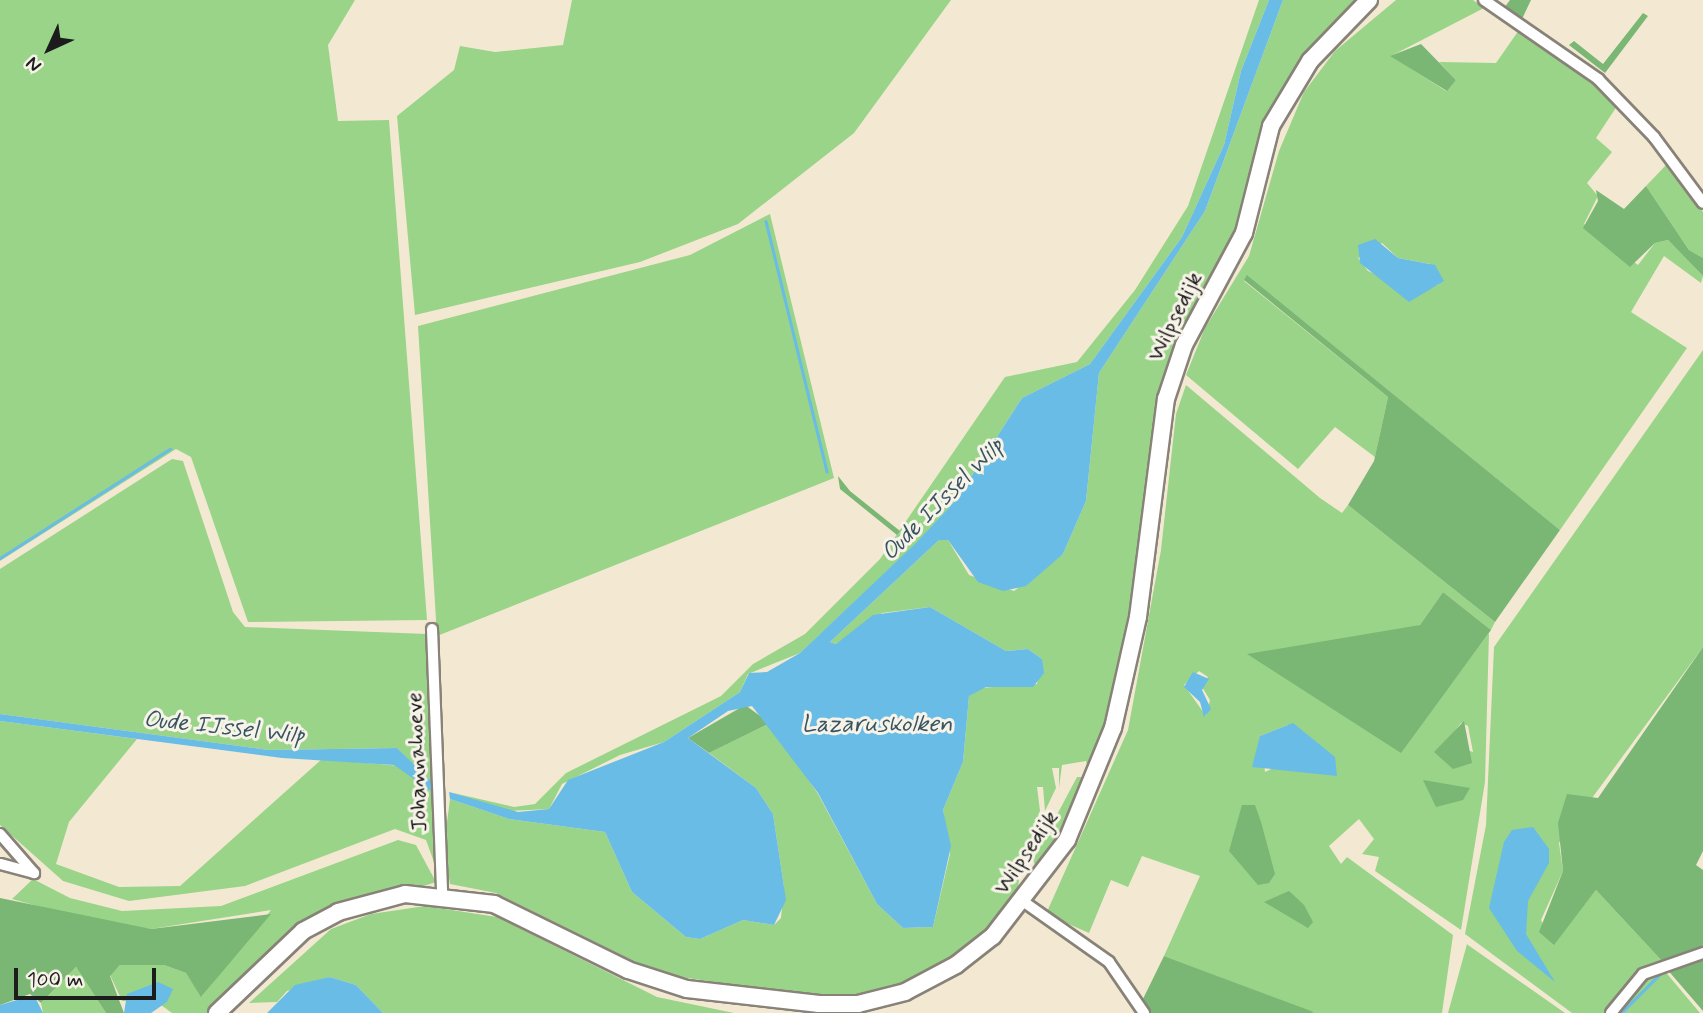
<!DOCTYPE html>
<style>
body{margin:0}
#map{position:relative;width:1703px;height:1013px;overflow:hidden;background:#f3e9d3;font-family:Mynerve,sans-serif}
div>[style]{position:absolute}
.green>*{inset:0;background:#99d488}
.forest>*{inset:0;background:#7ab674}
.water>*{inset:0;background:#69bce5}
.stream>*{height:2.5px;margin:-1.25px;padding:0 1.25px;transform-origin:1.25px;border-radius:1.25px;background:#69bce5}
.roads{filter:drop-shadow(2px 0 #888278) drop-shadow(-2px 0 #888278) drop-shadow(0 2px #888278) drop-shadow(0 -2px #888278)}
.street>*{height:10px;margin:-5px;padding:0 5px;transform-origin:5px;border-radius:5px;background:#fff}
.secondary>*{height:16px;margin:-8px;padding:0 8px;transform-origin:8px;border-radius:8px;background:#fff}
span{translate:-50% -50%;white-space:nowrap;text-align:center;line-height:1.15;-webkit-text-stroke:6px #f7f3e8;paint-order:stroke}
.street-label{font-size:23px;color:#1c1c1c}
.water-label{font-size:24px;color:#375462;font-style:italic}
.north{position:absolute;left:14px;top:14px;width:70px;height:70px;-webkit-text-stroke:5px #f7f3e8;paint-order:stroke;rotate:225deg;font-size:19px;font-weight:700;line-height:28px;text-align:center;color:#1c1c1c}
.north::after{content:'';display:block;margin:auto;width:24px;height:32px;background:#1c1c1c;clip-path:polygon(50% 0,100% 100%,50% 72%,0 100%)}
.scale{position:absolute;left:14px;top:968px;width:142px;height:32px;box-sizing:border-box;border:4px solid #1c1c1c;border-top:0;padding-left:9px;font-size:21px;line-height:24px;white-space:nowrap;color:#1c1c1c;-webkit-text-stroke:5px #f7f3e8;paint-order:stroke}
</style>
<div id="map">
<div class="green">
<div style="clip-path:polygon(0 0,355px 0,328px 45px,338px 121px,389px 120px,427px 620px,248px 622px,191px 457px,176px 449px,0 561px)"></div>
<div style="clip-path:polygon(572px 0,951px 0,854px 133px,738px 224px,640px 262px,415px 315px,397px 116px,454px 70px,460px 46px,495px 52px,563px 45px)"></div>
<div style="clip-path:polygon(1259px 0,1269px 0,1241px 71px,1224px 145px,1182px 237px,1090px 364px,1022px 398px,956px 500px,916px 544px,800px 653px,748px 674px,740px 692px,664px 742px,620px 755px,562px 784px,549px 809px,507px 811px,449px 792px,514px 807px,535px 804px,566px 773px,721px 696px,753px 664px,805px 634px,880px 559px,1005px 377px,1077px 362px,1135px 290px,1188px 206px)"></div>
<div style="clip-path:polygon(1283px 0,1361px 0,1266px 123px,1242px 219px,1174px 351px,1111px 712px,1088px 769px,1086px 761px,1062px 765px,1059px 788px,1059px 768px,1052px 768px,1056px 788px,1045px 811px,1043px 787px,1037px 787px,1040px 811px,1032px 831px,1038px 834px,1020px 871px,1017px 898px,1000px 921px,962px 952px,901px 986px,869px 996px,823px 998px,660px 974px,496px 893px,450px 884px,444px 846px,450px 799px,509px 819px,605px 832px,632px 892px,686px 937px,700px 939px,743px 920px,774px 925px,781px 918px,784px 887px,773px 814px,756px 788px,709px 753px,770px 723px,818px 794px,877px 904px,903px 928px,933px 927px,950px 854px,943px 810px,963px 762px,969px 696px,979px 688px,1037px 684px,1042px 659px,1028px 649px,1006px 651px,930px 607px,882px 613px,836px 644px,830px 642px,939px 540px,948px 540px,969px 575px,1014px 591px,1063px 554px,1086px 501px,1099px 373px,1205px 211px)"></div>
<div style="clip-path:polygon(evenodd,1396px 0,1473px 0,1484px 8px,1391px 56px,1446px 91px,1456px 80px,1439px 62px,1496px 63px,1519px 30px,1584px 71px,1619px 103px,1596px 138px,1612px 152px,1587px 183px,1598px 196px,1584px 224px,1638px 265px,1655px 243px,1668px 240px,1703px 276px,1701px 283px,1664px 256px,1631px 312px,1687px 348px,1560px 530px,1248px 276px,1244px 281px,1388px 397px,1375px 457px,1335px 427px,1298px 469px,1186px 375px,1205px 328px,1249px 256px,1279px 151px,1304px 92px,1335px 51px,1396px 0,1382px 243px,1398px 258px,1430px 264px,1439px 284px,1422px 293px,1368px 271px,1358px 258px,1382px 243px)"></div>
<div style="clip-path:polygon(1668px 163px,1703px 212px,1703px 258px,1689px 250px,1646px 186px)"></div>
<div style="clip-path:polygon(770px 214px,834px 478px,437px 636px,418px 326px,690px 255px)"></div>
<div style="clip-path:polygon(1703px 350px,1703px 647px,1559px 843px,1563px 871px,1541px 920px,1554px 944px,1596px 890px,1662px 961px,1607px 1013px,1572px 1013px,1465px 934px,1486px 825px,1494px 647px)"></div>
<div style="clip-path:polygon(evenodd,1186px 385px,1320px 498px,1342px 513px,1348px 505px,1495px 622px,1491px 630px,1443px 592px,1420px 625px,1389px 634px,1400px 752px,1489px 633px,1485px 782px,1461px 930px,1375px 871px,1379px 857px,1362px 854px,1374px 839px,1359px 819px,1329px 846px,1341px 864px,1347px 857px,1453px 935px,1442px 1013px,1314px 1013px,1164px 956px,1200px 876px,1142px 856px,1128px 887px,1111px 880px,1089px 933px,1046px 914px,1128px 730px,1161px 550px,1176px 414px,1186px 385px,1199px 671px,1208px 677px,1202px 687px,1210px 700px,1206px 716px,1184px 685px,1199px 671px,1186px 385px,1461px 723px,1468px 726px,1473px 752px,1445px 743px,1461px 723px,1186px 385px,1288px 725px,1319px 745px,1265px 772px,1260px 736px,1288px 725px)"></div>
<div style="clip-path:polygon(172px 459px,183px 461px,233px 612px,245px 627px,427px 634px,441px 799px,439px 876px,426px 840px,395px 829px,245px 886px,129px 901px,63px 881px,0 825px,0 721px,137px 739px,69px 822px,56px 864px,119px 887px,180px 886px,322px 759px,401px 766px,435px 788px,397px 748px,269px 750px,0 714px,0 569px)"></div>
<div style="clip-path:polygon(1077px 777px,1085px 777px,1068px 829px,1037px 870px,1033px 860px)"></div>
<div style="clip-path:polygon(398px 840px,416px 845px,436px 882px,297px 928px,209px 1013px,172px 1013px,161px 1005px,167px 1002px,122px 1001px,110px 975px,120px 965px,164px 965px,186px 973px,202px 996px,271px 910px,151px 929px,99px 923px,12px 899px,33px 879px,70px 898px,122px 911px,221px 906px)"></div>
<div style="clip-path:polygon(425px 906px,497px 917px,657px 997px,734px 1013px,383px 1013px,356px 985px,330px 977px,287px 991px,277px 1002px,249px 1003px,331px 929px,371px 914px)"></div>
<div style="clip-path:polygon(1467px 944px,1468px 945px,1565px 1013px,1448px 1013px)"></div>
<div style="clip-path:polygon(76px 967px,106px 1013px,43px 1013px,41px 1003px)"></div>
<div style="clip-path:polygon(1663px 969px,1700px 1013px,1614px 1013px,1639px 982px)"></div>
</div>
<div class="forest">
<div style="clip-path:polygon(1510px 0,1531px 0,1522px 19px,1504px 8px)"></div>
<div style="clip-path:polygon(1643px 13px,1648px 16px,1605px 73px,1569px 45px,1574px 41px,1603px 64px)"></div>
<div style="clip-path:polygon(1421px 44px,1456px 80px,1447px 91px,1390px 56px)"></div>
<div style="clip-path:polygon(1646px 186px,1689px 250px,1703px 258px,1703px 276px,1668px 240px,1655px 243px,1630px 267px,1583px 228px,1598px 201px,1596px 190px,1624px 209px)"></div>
<div style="clip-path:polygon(1247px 275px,1560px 530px,1495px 622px,1348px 505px,1374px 461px,1388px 397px,1244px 280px)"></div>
<div style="clip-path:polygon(838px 476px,850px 491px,900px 531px,897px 535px,840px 489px)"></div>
<div style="clip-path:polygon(1443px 592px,1491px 630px,1401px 753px,1247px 654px,1420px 625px)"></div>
<div style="clip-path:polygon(1703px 647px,1703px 851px,1696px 865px,1703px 870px,1703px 950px,1662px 961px,1596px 890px,1554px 945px,1539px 932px,1563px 871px,1558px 823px,1567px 794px,1598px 798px)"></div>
<div style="clip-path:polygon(745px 705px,770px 723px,709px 753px,688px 738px)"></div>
<div style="clip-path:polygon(1464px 721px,1472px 763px,1453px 769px,1434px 752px)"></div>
<div style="clip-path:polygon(1423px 780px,1470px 788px,1463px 800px,1436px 807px)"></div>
<div style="clip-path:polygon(1242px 805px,1255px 805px,1261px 822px,1275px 874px,1269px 883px,1258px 885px,1229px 851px)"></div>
<div style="clip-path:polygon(1289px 891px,1304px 905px,1313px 922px,1308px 928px,1264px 902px)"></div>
<div style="clip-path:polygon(0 898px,151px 929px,271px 914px,201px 997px,186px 973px,164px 965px,120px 965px,110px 976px,124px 1013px,106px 1013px,76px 967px,41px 1003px,30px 994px,0 1005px)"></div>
<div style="clip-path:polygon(1164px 956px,1311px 1011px,1314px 1013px,1147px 1013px,1141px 1003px)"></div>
<div style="clip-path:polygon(1703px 959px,1703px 1011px,1666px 968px)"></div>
</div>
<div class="water">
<div style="clip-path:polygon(1269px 0,1283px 0,1205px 211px,1099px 373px,1086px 501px,1063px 554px,1026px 586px,1003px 591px,978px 582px,948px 540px,939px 540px,830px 642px,836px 644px,873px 615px,930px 607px,1006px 651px,1028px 649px,1042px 659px,1044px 673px,1033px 687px,986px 687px,969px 696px,963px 762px,943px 810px,951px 846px,933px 927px,903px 928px,877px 904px,818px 793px,752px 706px,728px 711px,688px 738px,756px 788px,773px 814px,786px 900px,774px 925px,743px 920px,700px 939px,686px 937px,632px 892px,605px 832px,509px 819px,450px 799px,449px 792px,518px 812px,549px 809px,568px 780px,664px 742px,740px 692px,749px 673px,767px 672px,800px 653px,916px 543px,956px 500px,1022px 398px,1090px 364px,1182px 237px,1224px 145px,1241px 71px)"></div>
<div style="clip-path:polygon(1375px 239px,1398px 258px,1435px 265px,1444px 281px,1409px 302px,1360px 263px,1358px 245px)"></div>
<div style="clip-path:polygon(1193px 672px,1209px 679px,1202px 690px,1211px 709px,1204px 717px,1200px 702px,1184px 687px)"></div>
<div style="clip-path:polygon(0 714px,269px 750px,397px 748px,435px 785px,431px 791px,394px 765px,282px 758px,0 721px)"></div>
<div style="clip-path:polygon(1293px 723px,1335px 757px,1337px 776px,1252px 767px,1260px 736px)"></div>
<div style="clip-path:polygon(1533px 827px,1549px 849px,1549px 863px,1528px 901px,1526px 934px,1555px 982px,1517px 951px,1489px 908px,1504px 842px,1512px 830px)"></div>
<div style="clip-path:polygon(330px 977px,356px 985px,383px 1013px,267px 1013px,295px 985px)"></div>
<div style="clip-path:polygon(158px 982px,173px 989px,167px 1002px,151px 1013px,124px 1013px,127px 994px)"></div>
<div style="clip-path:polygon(34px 995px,43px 1013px,0 1013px,0 1005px)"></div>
</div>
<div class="stream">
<div style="left:766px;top:221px;width:258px;rotate:76.3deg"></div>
<div style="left:0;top:558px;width:202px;rotate:-32.7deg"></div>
<div style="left:1621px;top:1013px;width:55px;rotate:-45deg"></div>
</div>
<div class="roads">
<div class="street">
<div style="left:1484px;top:0;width:139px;rotate:34.7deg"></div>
<div style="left:1598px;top:79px;width:81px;rotate:46deg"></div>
<div style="left:1654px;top:137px;width:82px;rotate:53.4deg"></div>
<div style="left:432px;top:629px;width:265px;rotate:87.8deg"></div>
<div style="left:0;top:834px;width:52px;rotate:48.9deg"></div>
<div style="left:34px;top:873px;width:35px;rotate:-165deg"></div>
<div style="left:1024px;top:902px;width:104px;rotate:35.2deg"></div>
<div style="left:1109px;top:962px;width:62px;rotate:55.5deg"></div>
<div style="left:1611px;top:1013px;width:50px;rotate:-50.6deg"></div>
<div style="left:1643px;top:974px;width:64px;rotate:-19.3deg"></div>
</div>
<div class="secondary">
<div style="left:217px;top:1013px;width:119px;rotate:-43.6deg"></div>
<div style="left:303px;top:931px;width:40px;rotate:-28deg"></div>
<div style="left:338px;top:912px;width:69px;rotate:-15deg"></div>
<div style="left:405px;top:894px;width:90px;rotate:6.4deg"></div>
<div style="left:494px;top:904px;width:149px;rotate:26.2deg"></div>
<div style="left:628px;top:970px;width:62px;rotate:17.9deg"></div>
<div style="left:687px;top:989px;width:133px;rotate:6.5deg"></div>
<div style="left:819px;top:1004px;width:39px"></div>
<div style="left:858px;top:1004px;width:49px;rotate:-14.3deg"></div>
<div style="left:905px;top:992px;width:58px;rotate:-27.9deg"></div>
<div style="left:956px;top:965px;width:47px;rotate:-38.1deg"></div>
<div style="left:993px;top:936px;width:121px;rotate:-52.4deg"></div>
<div style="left:1067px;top:840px;width:121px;rotate:-67.7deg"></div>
<div style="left:1113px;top:728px;width:114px;rotate:-77.3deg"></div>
<div style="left:1138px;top:617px;width:220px;rotate:-82.7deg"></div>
<div style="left:1166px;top:399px;width:57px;rotate:-71.6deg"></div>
<div style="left:1184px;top:345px;width:127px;rotate:-61.8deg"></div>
<div style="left:1244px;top:233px;width:110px;rotate:-75.8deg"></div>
<div style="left:1271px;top:126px;width:76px;rotate:-59deg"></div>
<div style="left:1310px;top:61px;width:85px;rotate:-46deg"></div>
</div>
</div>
<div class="street-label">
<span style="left:1176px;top:317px;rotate:-64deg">Wilpsedijk</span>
<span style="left:418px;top:762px;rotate:-92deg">Johannahoeve</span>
<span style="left:1027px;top:853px;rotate:-56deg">Wilpsedijk</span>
</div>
<div class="water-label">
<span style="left:943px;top:500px;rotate:-45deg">Oude IJssel Wilp</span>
<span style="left:877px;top:725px">Lazaruskolken</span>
<span style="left:224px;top:728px;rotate:6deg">Oude IJssel Wilp</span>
</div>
<div class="north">N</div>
<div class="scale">100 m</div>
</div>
